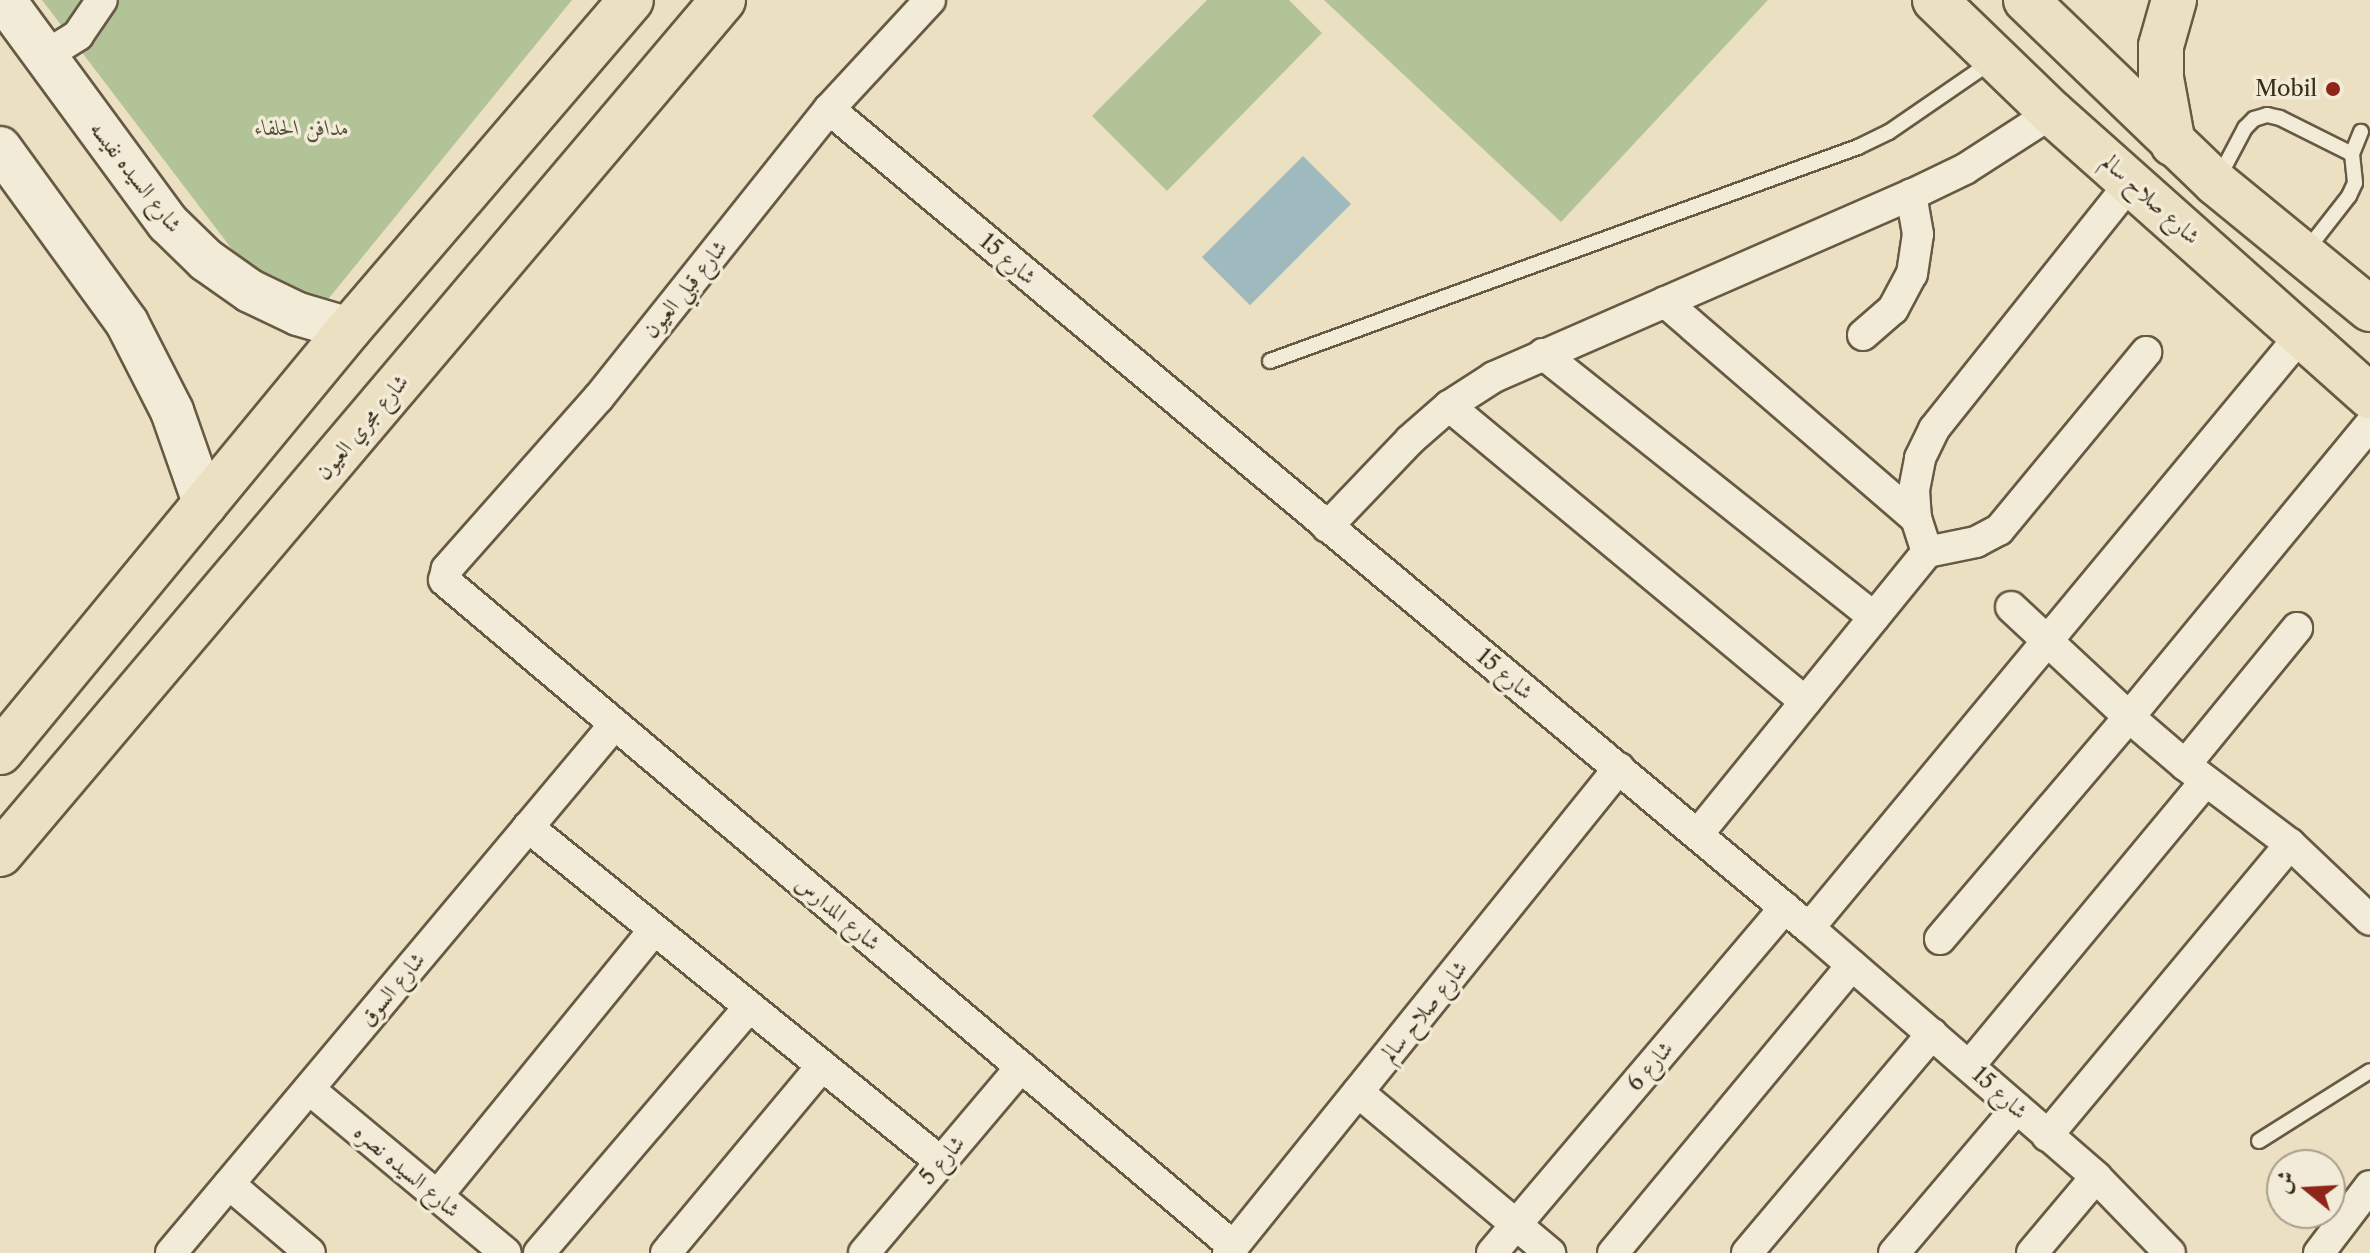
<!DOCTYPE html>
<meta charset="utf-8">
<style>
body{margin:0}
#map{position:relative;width:2370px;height:1253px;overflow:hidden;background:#ebe0c2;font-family:"Libre Caslon Text",Amiri,serif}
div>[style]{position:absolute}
.green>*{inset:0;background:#b2c398}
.water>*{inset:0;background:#9ebabe;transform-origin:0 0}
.roads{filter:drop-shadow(2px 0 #675a44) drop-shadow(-2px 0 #675a44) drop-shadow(0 2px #675a44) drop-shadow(0 -2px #675a44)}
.lane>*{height:14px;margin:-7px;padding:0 7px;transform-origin:7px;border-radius:7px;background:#f2ebd7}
.street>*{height:30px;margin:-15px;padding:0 15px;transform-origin:15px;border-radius:15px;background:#f2ebd7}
.secondary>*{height:42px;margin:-21px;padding:0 21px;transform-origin:21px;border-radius:21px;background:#f2ebd7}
.primary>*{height:44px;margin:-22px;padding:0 22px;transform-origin:22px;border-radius:22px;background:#ebe0c2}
.dots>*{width:22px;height:22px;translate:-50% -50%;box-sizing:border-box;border:4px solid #f2ebd7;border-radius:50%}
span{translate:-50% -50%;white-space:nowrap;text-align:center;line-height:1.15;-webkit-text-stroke:7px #f2ebd7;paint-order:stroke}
.poi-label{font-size:22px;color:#3b2d1a}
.right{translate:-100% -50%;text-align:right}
.park-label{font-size:22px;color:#59523a;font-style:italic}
.street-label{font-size:22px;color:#3b2d1a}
.north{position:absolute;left:2266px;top:1149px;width:80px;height:80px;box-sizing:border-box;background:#f2ebd7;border:2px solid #a99f8b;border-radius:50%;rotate:288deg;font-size:22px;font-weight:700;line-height:32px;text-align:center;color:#3b2d1a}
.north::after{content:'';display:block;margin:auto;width:28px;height:36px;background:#8f2418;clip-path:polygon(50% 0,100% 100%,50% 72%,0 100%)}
</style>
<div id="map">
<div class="green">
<div style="clip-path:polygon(42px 0,572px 0,307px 325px,260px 286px)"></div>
<div style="clip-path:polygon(1207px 0,1289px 0,1322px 33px,1167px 191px,1092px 116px)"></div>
<div style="clip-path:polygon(1324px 0,1768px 0,1561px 222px)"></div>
</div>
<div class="water">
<div style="left:1303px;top:156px;width:68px;height:143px;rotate:45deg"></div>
</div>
<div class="roads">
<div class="lane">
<div style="left:2352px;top:154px;width:24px;rotate:-68deg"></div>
<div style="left:2218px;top:179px;width:58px;rotate:-62.1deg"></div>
<div style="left:2245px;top:128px;width:13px;rotate:-45deg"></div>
<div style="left:2254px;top:119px;width:14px;rotate:-17deg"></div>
<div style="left:2267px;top:115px;width:13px;rotate:13deg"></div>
<div style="left:2280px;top:118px;width:80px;rotate:26.6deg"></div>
<div style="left:2352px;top:154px;width:29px;rotate:84deg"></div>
<div style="left:2355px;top:183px;width:14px;rotate:115deg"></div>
<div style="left:2349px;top:196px;width:70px;rotate:128deg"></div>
<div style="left:1270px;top:361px;width:626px;rotate:-20deg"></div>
<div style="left:1858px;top:147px;width:34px;rotate:-26deg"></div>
<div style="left:1889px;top:132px;width:124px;rotate:-34.5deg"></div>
<div style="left:2259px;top:1141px;width:131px;rotate:-32.2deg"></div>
</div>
<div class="street">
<div style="left:930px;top:0;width:149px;rotate:132.8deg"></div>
<div style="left:829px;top:109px;width:369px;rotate:128.6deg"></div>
<div style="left:599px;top:397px;width:230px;rotate:131.5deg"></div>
<div style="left:447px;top:569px;width:11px;rotate:105deg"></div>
<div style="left:444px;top:580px;width:1033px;rotate:40.17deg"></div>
<div style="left:45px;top:56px;width:39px;rotate:-32deg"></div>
<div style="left:78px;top:35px;width:42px;rotate:-55.6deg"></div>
<div style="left:829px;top:109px;width:1277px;rotate:39.89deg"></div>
<div style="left:1809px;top:928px;width:380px;rotate:40.9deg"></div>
<div style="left:2096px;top:1177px;width:106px;rotate:45.8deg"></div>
<div style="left:1665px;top:302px;width:332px;rotate:40.8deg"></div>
<div style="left:1863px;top:335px;width:40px;rotate:-41deg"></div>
<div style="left:1893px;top:309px;width:40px;rotate:-62deg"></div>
<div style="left:1912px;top:274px;width:40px;rotate:-81.5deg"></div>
<div style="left:1918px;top:234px;width:40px;rotate:-100deg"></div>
<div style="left:1543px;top:354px;width:423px;rotate:38.5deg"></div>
<div style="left:1449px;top:406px;width:463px;rotate:39.7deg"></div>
<div style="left:1327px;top:527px;width:120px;rotate:-46.3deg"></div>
<div style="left:1410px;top:440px;width:52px;rotate:-41.1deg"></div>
<div style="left:1449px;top:406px;width:54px;rotate:-32.8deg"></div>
<div style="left:1494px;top:377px;width:455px;rotate:-23.6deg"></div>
<div style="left:1911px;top:195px;width:60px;rotate:-25.7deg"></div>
<div style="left:1965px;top:169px;width:103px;rotate:-32.8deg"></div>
<div style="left:1927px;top:552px;width:35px;rotate:-108deg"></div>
<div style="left:1916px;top:519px;width:29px;rotate:-94deg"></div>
<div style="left:1914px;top:490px;width:33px;rotate:-79deg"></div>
<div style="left:1920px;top:458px;width:32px;rotate:-64deg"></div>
<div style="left:1934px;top:429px;width:317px;rotate:-51.4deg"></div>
<div style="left:2011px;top:607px;width:161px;rotate:43deg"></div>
<div style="left:2129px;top:717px;width:74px;rotate:40.6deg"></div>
<div style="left:2185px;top:765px;width:131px;rotate:37deg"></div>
<div style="left:2290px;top:844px;width:110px;rotate:43.5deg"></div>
<div style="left:2185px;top:765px;width:177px;rotate:-50.7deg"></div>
<div style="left:528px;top:827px;width:532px;rotate:39.05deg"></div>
<div style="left:1698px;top:834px;width:363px;rotate:-50.9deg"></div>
<div style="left:1927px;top:552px;width:50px;rotate:-11.5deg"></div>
<div style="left:1976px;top:542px;width:26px;rotate:-28deg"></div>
<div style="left:1999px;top:530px;width:231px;rotate:-50.4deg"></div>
<div style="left:1809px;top:928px;width:772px;rotate:-50.31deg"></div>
<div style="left:1940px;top:939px;width:292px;rotate:-49.6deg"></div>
<div style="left:2129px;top:717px;width:379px;rotate:-50.5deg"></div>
<div style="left:1970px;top:1065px;width:369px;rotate:-50.3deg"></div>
<div style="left:309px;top:1089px;width:256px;rotate:39.8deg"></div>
<div style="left:1358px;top:1092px;width:251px;rotate:40deg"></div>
<div style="left:2047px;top:1136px;width:380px;rotate:-50.2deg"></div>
<div style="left:229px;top:1184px;width:106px;rotate:40.4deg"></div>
<div style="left:437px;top:1196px;width:343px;rotate:-50.8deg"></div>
<div style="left:171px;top:1253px;width:689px;rotate:-50deg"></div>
<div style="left:539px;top:1253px;width:323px;rotate:-49.5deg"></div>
<div style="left:666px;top:1253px;width:244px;rotate:-50.2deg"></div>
<div style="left:864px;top:1253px;width:243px;rotate:-49.8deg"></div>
<div style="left:1228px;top:1253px;width:623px;rotate:-51.12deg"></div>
<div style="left:1492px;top:1253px;width:453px;rotate:-49.7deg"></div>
<div style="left:1613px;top:1253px;width:374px;rotate:-50.3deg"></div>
<div style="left:1747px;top:1253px;width:287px;rotate:-49.8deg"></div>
<div style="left:1894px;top:1253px;width:190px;rotate:-49.7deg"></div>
<div style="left:2032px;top:1253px;width:99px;rotate:-49.9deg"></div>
<div style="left:2319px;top:1253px;width:84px;rotate:-52.7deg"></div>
</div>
<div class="secondary">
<div style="left:4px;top:0;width:277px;rotate:53.7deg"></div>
<div style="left:168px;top:223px;width:53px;rotate:44.2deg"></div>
<div style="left:206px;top:260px;width:54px;rotate:35.2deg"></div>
<div style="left:250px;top:291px;width:53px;rotate:25.6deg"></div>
<div style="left:298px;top:314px;width:53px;rotate:16.4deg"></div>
<div style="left:0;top:148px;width:216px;rotate:54deg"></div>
<div style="left:127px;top:323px;width:99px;rotate:62.9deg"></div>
<div style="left:172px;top:411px;width:100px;rotate:70.7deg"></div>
</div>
<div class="primary">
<div style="left:1935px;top:0;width:163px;rotate:44deg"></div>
<div style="left:2052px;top:113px;width:426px;rotate:41.7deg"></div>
<div style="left:2026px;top:0;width:264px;rotate:43.9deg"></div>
<div style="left:2216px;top:183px;width:199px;rotate:39.3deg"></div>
<div style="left:2173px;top:144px;width:67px;rotate:-100.3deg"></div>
<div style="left:2161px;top:78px;width:32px;rotate:-90deg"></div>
<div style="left:2161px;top:46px;width:48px;rotate:-74.2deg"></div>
<div style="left:0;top:752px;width:548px;rotate:-50.48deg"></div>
<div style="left:349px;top:329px;width:433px;rotate:-49.4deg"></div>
<div style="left:0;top:854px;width:1119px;rotate:-49.75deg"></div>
</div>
</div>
<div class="dots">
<div style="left:2333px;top:89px;background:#8f2418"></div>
</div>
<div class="poi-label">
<span class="right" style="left:2317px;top:89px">Mobil</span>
</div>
<div class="park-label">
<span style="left:302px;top:128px">مدافن الحلفاء</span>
</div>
<div class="street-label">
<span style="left:136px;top:177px;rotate:52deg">شارع السيده نفيسه</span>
<span style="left:2151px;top:199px;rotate:42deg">شارع صلاح سالم</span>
<span style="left:1008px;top:259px;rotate:40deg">شارع 15</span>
<span style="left:685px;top:289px;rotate:-51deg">شارع قبلي العيون</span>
<span style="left:362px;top:427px;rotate:-50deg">شارع مجري العيون</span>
<span style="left:1505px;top:674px;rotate:40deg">شارع 15</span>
<span style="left:838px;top:913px;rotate:40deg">شارع المدارس</span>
<span style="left:392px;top:989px;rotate:-50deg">شارع السوق</span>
<span style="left:1424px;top:1011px;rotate:-51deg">شارع صلاح سالم</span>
<span style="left:1650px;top:1066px;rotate:-50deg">شارع 6</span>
<span style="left:2000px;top:1093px;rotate:42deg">شارع 15</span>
<span style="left:942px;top:1160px;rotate:-50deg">شارع 5</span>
<span style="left:407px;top:1171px;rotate:40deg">شارع السيده نصره</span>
</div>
<div class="north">ش</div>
</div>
